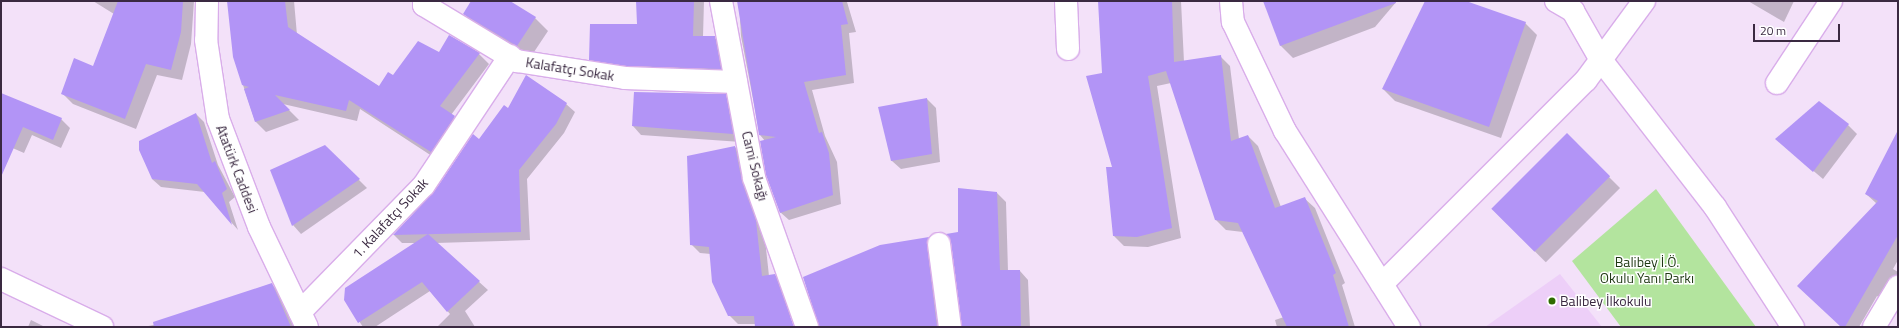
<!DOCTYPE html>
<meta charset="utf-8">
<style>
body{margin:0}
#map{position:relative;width:1899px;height:328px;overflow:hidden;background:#f3e1f9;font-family:"Titillium Web",sans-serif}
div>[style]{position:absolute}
.built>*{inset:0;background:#edcff8}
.green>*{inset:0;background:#b3e49e}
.shadow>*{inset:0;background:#0003;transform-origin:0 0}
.building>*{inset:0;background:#b294f6;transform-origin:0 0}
.roads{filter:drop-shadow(1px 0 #d9adea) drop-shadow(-1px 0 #d9adea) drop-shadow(0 1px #d9adea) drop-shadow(0 -1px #d9adea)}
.minor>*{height:22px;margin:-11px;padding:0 11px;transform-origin:11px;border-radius:11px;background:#fff}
.dots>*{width:11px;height:11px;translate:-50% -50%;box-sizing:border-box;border:2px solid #fff;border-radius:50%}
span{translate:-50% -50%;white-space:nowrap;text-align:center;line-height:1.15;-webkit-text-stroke:3px #fff;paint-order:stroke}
.street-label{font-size:14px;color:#3a2941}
.park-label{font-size:14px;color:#1f3813}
.poi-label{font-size:14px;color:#3a2941}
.left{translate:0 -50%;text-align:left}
.frame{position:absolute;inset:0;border:2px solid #3a2941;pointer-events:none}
.scale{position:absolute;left:1753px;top:24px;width:87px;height:18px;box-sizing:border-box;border:2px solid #3a2941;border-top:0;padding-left:5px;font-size:12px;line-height:14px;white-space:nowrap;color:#3a2941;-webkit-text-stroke:3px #fff;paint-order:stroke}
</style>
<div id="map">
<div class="built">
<div style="clip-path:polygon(1560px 274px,1602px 327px,1485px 327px)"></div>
</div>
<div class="green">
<div style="clip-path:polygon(1656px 189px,1756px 327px,1621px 327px,1572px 261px)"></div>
</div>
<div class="shadow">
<div style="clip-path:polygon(93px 1px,194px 1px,191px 44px,182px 80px,157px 75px,136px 129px,73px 104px,62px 93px,94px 67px,114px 14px)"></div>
<div style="clip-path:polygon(228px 1px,294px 1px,297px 35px,380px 87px,439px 53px,479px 54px,489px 64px,451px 115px,464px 127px,441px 162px,360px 109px,357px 121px,283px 104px,299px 120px,266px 132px,255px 121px,243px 85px)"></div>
<div style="clip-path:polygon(472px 1px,508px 1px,535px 18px,548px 31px,530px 58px,477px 26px,464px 14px)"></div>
<div style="clip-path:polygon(637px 1px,704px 1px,703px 37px,714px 37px,724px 47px,730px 78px,600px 69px,590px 59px,638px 25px)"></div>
<div style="clip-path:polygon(739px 1px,847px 2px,856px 32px,849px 33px,854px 83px,812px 90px,825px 136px,837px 162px,841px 204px,789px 220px,780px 212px,765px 141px,760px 135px,741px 36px)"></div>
<div style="clip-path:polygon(1099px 1px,1181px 1px,1184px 62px,1220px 56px,1230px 66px,1239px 139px,1248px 136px,1258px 146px,1281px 207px,1304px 198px,1315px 208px,1345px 283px,1342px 285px,1355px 327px,1277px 327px,1275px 320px,1284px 317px,1243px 232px,1226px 230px,1216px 220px,1171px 83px,1157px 86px,1181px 238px,1148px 247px,1124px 246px,1114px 236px,1113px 168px)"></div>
<div style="clip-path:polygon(1264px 1px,1397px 1px,1375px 27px,1293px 58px,1281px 46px)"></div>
<div style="clip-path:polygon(1426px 1px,1463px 1px,1525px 23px,1537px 35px,1501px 138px,1395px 101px,1383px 89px)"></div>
<div style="clip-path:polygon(1748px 1px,1794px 1px,1784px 22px)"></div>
<div style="clip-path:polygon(1px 94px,61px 119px,70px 128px,61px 148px,32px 135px,24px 153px,1px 143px)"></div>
<div style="clip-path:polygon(725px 95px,734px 104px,741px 142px,641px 135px,633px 126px)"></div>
<div style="clip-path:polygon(927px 99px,936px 108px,940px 162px,901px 169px,892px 161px,879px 108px)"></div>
<div style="clip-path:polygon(566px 104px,575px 112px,564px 133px,527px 179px,530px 240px,436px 243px,488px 290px,465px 311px,475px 327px,437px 327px,450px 314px,430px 291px,375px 327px,363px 327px,345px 300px,416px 243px,402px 243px,394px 235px,479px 141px,508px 109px)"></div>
<div style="clip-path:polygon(196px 114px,204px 122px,218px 165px,235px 197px,229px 202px,238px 230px,205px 192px,161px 187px,152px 179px)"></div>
<div style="clip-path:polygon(1848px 125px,1857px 134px,1823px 179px,1776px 139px)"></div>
<div style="left:1567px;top:135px;width:75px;height:105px;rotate:45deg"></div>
<div style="clip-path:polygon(325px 146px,367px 188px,301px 234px,293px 225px)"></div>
<div style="clip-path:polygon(735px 147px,744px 156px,764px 230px,769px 276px,775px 275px,783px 284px,794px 315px,777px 324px,738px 324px,729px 315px,711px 254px,700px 253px,691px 244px)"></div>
<div style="clip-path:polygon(1898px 158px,1898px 260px,1893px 269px,1898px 272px,1898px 290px,1889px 304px,1877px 296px,1859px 327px,1842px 327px,1876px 203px,1866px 194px)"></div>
<div style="clip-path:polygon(997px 193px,1006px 202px,1008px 271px,1020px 271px,1028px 280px,1030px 327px,963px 327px,959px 233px)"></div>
<div style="clip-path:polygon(929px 238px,938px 246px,945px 327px,821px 327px,880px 246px)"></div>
<div style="clip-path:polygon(272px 285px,281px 293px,297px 327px,260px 327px)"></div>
<div style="clip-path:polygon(190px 318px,232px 327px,143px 327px)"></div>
<div style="clip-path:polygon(31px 320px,45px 327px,28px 327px)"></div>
</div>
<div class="building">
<div style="clip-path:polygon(118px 1px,183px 1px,181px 32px,171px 70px,146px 64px,125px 119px,61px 94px,74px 58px,93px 66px)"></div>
<div style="clip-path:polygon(227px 1px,285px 1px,288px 27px,379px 86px,388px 72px,393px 75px,418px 41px,439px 52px,449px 35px,480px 53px,440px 106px,455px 116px,431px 152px,349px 100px,346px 111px,275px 95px,290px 110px,255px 122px,244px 89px,249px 87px,242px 85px,233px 57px)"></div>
<div style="clip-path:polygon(471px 1px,510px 1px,536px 17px,517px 46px,463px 14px)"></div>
<div style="clip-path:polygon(636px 1px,694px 1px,693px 36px,715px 36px,721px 69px,626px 66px,589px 60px,590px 24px,637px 24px)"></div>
<div style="clip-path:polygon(737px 1px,842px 1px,848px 24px,841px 25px,846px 75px,804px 82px,819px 133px,822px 132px,829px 153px,833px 195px,780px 213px,766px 175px,760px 141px,776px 137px,759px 135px)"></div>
<div style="clip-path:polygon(1098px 1px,1172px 1px,1174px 62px,1221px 55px,1231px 141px,1248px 135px,1275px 208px,1305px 197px,1336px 273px,1333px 275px,1349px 327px,1287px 327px,1238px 223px,1215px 220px,1166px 71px,1148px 76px,1172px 228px,1137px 237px,1113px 236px,1106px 167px,1112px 167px,1086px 76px,1102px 73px)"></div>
<div style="clip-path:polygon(1263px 1px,1395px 1px,1396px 3px,1280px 46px)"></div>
<div style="clip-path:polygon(1425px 1px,1466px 1px,1526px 22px,1489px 127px,1382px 89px)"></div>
<div style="clip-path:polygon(526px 75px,567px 103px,556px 124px,519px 170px,521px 232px,393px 235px,434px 192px,473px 134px,479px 139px,504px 105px,508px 108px)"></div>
<div style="clip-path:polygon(634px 92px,726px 94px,733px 134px,632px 126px)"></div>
<div style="clip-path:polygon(1px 93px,62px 118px,53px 140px,23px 127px,1px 177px)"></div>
<div style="clip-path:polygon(927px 98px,932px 154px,891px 161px,878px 107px)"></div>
<div style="clip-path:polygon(1819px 101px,1849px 124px,1813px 172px,1775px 139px)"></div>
<div style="clip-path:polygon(196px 113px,212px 163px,215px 161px,227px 189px,222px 193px,232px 225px,197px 184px,152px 179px,139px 150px,139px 141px)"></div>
<div style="clip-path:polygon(1898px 130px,1898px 235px,1845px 327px,1841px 327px,1797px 286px,1878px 201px,1865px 194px)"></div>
<div style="left:1567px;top:133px;width:61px;height:107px;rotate:45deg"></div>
<div style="clip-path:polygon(325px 145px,360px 179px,292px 226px,270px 170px)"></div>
<div style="clip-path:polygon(735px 146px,742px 182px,756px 221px,762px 276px,775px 274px,794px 327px,755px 327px,754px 316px,728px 316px,712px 282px,709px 247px,690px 245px,687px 156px)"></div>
<div style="clip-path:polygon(958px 188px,997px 192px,1000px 270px,1020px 270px,1021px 327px,962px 327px,951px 242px,946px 234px,958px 232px)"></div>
<div style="clip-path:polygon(428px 234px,480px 281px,447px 312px,422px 282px,358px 323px,344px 300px,345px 288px)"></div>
<div style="clip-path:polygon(929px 237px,927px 246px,937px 327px,819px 327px,803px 277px,880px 245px)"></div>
<div style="clip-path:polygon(272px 283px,291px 327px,154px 327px,153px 322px)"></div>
</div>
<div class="roads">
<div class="minor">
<div style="left:207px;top:1px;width:39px;rotate:91deg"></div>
<div style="left:206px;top:40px;width:80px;rotate:81.4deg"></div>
<div style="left:218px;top:119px;width:116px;rotate:69.2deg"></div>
<div style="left:259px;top:227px;width:111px;rotate:64.4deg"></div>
<div style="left:424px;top:1px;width:4px;rotate:90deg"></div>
<div style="left:424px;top:5px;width:109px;rotate:31.1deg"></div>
<div style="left:517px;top:61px;width:109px;rotate:8.9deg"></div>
<div style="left:625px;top:78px;width:111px;rotate:2.1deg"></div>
<div style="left:721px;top:1px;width:180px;rotate:79.4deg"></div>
<div style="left:754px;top:178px;width:158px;rotate:70.4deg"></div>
<div style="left:1066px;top:1px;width:48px;rotate:87.6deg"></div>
<div style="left:1231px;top:1px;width:21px;rotate:85deg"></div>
<div style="left:1233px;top:22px;width:121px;rotate:64.5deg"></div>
<div style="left:1285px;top:131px;width:232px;rotate:57.7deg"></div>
<div style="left:1556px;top:1px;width:20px;rotate:30deg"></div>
<div style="left:1573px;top:11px;width:56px;rotate:60.3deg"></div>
<div style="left:1601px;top:60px;width:186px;rotate:52.2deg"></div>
<div style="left:1715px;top:207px;width:143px;rotate:57deg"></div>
<div style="left:1777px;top:83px;width:98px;rotate:-56.6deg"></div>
<div style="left:939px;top:244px;width:84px;rotate:82.5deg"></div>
<div style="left:1px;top:279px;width:112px;rotate:25.4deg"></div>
<div style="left:1382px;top:284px;width:288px;rotate:-45deg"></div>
<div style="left:1586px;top:80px;width:98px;rotate:-53.7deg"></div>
<div style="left:300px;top:312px;width:177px;rotate:-45.7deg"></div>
<div style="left:424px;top:185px;width:155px;rotate:-56.3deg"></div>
<div style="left:1874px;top:327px;width:47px;rotate:-59deg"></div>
</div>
</div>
<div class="dots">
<div style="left:1552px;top:301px;background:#2e6c00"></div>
</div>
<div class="street-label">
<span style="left:570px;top:69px;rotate:9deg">Kalafatçı Sokak</span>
<span style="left:755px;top:166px;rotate:76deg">Cami Sokağı</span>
<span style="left:237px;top:169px;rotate:69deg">Atatürk Caddesi</span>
<span style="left:390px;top:218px;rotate:-47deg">1. Kalafatçı Sokak</span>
</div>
<div class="park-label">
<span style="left:1647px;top:270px">Balibey İ.Ö.<br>Okulu Yanı Parkı</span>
</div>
<div class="poi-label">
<span class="left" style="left:1560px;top:301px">Balibey İlkokulu</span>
</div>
<div class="frame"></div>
<div class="scale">20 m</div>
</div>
